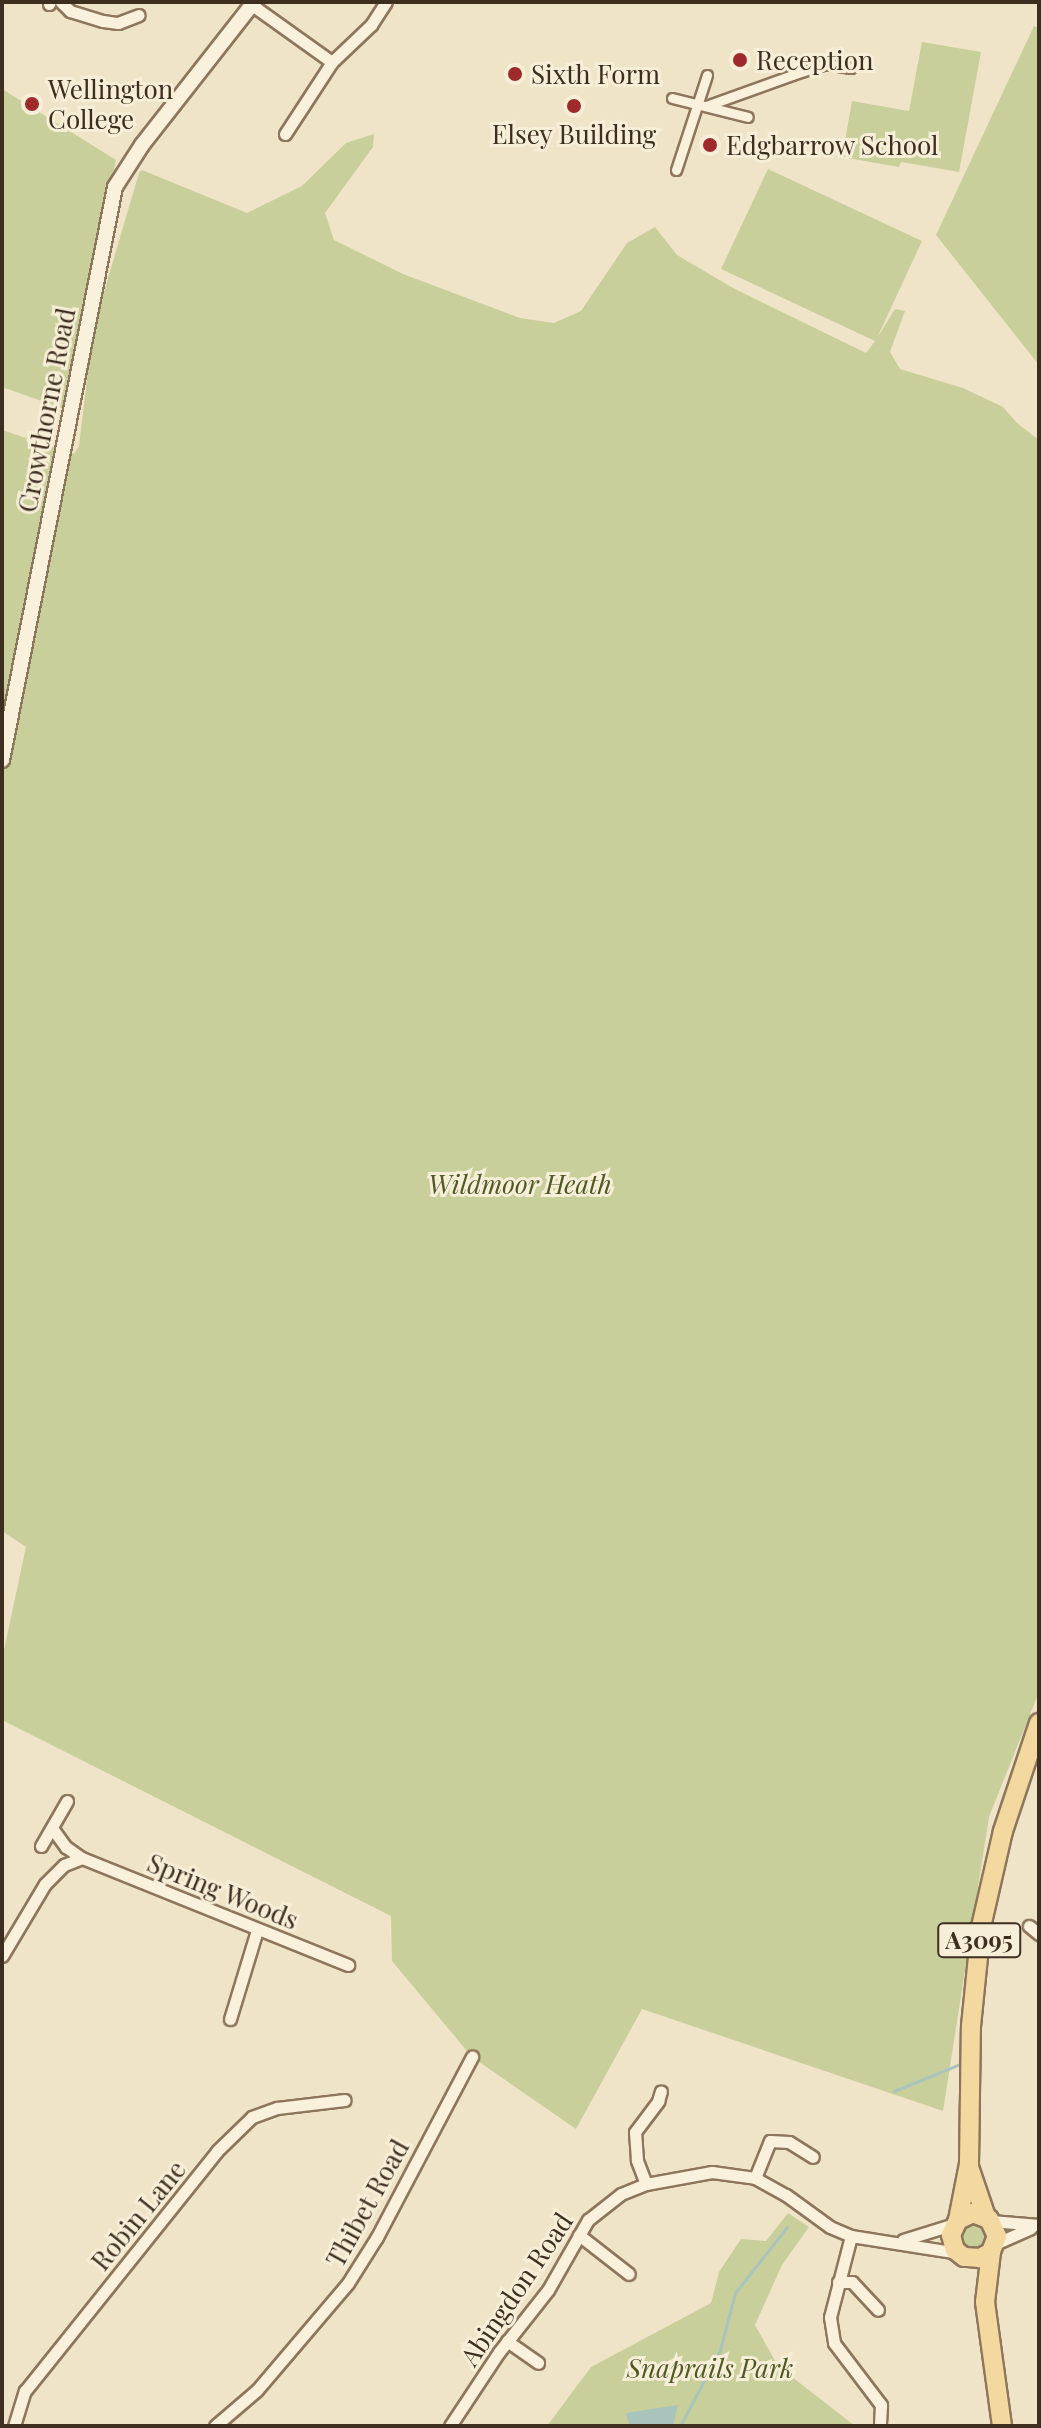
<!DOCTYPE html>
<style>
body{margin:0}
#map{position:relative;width:1041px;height:2428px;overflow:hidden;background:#f0e4c8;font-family:"Playfair Display",serif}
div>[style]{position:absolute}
.green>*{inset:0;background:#c9cf9b}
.round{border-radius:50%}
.water>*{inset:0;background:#a9c4bc}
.stream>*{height:3px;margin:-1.5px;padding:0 1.5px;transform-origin:1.5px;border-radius:1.5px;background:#a9c4bc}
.roads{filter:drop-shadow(2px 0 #8d765c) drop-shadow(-2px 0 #8d765c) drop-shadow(0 2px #8d765c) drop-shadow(0 -2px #8d765c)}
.pedestrian>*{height:9px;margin:-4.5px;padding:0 4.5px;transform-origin:4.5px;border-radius:4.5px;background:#faf1dc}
.minor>*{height:11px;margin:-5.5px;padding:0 5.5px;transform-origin:5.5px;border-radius:5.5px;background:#faf1dc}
.tertiary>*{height:14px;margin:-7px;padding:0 7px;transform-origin:7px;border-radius:7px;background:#faf1dc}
.primary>*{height:18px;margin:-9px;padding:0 9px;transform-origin:9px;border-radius:9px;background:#f3d9a0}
.dots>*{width:22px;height:22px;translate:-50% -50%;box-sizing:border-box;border:4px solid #f7eed8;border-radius:50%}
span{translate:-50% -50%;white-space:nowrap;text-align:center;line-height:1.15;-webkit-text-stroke:6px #f7eed8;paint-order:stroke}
.shield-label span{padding:2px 6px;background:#f7eed8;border:2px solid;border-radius:6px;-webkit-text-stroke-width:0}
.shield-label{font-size:24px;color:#3d2e20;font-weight:700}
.poi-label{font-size:26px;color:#3d2e20}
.left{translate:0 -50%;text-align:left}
.street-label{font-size:26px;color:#3d2e20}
.park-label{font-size:26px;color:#4d5a26;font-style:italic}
.frame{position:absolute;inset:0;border:4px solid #3d2e20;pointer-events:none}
</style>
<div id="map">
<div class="green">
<div style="clip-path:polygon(1034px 26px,1039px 28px,1039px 365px,936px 235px)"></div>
<div style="clip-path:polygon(922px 42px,981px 52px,959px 172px,901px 162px,899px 167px,842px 157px,852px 101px,909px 111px)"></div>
<div style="clip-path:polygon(2px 89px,116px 160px,64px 409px,2px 387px)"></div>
<div style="clip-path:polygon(374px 134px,373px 147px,325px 213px,334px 240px,403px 274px,520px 318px,554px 323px,581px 311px,627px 243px,655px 227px,677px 255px,733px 288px,866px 353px,875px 341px,721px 269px,768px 169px,922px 241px,877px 338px,895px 309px,905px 311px,890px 352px,900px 369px,963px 388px,1003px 407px,1017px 423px,1039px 440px,1039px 1692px,989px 1817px,943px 2111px,642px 2009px,576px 2129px,472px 2057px,392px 1961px,391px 1916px,2px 1720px,2px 1659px,26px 1547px,2px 1531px,2px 430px,74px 454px,79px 446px,93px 329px,139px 173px,142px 170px,247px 213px,302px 186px,346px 143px)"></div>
<div style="clip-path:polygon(788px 2213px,809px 2227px,782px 2265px,755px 2325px,778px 2366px,855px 2426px,547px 2426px,591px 2367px,711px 2303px,719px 2272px,741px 2239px,766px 2241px)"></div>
<div class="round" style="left:960px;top:2222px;width:28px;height:28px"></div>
</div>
<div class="water">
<div style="clip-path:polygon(678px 2405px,673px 2426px,629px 2426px,626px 2413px)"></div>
</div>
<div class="stream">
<div style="left:894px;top:2091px;width:71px;rotate:-22.2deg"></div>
<div style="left:680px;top:2426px;width:86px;rotate:-62.2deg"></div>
<div style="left:720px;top:2350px;width:59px;rotate:-75.3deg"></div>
<div style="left:735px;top:2293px;width:84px;rotate:-51.8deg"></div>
</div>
<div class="roads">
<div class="pedestrian">
<div style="left:792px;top:75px;width:35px;rotate:-18deg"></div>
<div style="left:825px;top:64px;width:26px;rotate:9deg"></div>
<div style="left:672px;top:98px;width:78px;rotate:14deg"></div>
<div style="left:706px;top:106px;width:91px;rotate:-19.8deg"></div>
<div style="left:792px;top:75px;width:13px;rotate:-72deg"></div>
<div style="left:676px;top:170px;width:100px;rotate:-71.9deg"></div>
</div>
<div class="minor">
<div style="left:61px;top:2px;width:13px;rotate:45deg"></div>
<div style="left:70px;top:11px;width:34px;rotate:17deg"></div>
<div style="left:103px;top:21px;width:15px;rotate:8deg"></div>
<div style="left:118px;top:23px;width:22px;rotate:-21deg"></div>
<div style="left:49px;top:4px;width:2px;rotate:-63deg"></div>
<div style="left:252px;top:5px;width:98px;rotate:35.5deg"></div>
<div style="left:285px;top:134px;width:86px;rotate:-56.9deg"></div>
<div style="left:332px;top:62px;width:54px;rotate:-43.5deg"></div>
<div style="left:371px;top:25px;width:27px;rotate:-57deg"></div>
<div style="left:52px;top:1828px;width:24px;rotate:54deg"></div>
<div style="left:66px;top:1847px;width:19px;rotate:35deg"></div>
<div style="left:82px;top:1858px;width:287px;rotate:21.9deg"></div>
<div style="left:41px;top:1846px;width:52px;rotate:-60deg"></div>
<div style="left:1029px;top:1926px;width:13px;rotate:39deg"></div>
<div style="left:2px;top:1956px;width:84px;rotate:-59.2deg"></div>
<div style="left:45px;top:1884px;width:27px;rotate:-45deg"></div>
<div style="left:64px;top:1865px;width:19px;rotate:-21deg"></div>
<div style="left:230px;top:2019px;width:93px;rotate:-73.1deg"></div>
<div style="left:755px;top:2178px;width:40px;rotate:-68deg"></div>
<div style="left:770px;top:2141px;width:19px;rotate:3deg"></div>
<div style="left:789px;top:2142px;width:28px;rotate:32deg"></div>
<div style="left:646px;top:2184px;width:26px;rotate:-111deg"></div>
<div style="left:637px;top:2160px;width:28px;rotate:-94deg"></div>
<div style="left:635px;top:2132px;width:39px;rotate:-53deg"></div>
<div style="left:658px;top:2101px;width:10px;rotate:-73deg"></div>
<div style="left:991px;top:2221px;width:48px;rotate:4.8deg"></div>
<div style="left:579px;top:2235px;width:63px;rotate:38deg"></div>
<div style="left:851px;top:2236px;width:84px;rotate:104.5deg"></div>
<div style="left:830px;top:2317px;width:26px;rotate:81deg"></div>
<div style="left:834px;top:2343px;width:78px;rotate:52.8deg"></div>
<div style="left:881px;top:2405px;width:21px;rotate:93deg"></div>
<div style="left:903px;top:2240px;width:53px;rotate:-17.4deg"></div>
<div style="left:995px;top:2244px;width:39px;rotate:-24deg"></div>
<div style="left:838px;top:2282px;width:14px"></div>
<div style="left:852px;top:2282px;width:38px;rotate:47deg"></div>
<div style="left:507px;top:2341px;width:38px;rotate:35deg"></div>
<div style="left:14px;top:2426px;width:37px;rotate:-73deg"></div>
<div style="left:25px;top:2391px;width:307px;rotate:-51.3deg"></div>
<div style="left:217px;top:2151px;width:49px;rotate:-44.2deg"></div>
<div style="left:252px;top:2117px;width:27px;rotate:-20deg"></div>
<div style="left:277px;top:2108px;width:68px;rotate:-6.7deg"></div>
<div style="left:215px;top:2426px;width:55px;rotate:-40.6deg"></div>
<div style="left:257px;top:2390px;width:140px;rotate:-49.6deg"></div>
<div style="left:348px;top:2283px;width:54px;rotate:-57.8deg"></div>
<div style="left:377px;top:2237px;width:204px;rotate:-62.2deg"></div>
<div style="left:450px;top:2426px;width:89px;rotate:-56.5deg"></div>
<div style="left:499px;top:2352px;width:79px;rotate:-51.7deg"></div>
<div style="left:548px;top:2290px;width:81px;rotate:-60.3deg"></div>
<div style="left:588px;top:2220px;width:42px;rotate:-38.2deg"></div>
<div style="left:621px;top:2194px;width:27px;rotate:-22deg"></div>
<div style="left:646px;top:2184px;width:67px;rotate:-10.3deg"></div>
<div style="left:712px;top:2172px;width:43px;rotate:7.9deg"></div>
<div style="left:755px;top:2178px;width:35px;rotate:29deg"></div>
<div style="left:786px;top:2195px;width:54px;rotate:36deg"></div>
<div style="left:830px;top:2227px;width:23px;rotate:23deg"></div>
<div style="left:851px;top:2236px;width:108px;rotate:9deg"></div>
</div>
<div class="tertiary">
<div style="left:2px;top:760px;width:584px;rotate:-78.84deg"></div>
<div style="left:115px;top:187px;width:50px;rotate:-57.3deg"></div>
<div style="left:142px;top:145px;width:182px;rotate:-51.9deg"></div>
</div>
<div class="primary">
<div style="left:969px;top:2167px;width:53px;rotate:71.2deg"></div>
<div style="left:958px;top:2220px;width:17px;rotate:-25deg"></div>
<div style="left:973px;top:2213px;width:17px;rotate:21deg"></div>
<div style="left:989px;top:2219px;width:19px;rotate:65deg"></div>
<div style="left:997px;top:2236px;width:17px;rotate:111deg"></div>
<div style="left:991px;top:2252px;width:13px;rotate:151deg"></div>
<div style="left:980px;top:2258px;width:16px;rotate:-176deg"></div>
<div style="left:964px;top:2257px;width:11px;rotate:-142deg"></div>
<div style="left:955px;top:2250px;width:16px;rotate:-105deg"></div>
<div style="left:951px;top:2235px;width:17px;rotate:-65deg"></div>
<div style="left:958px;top:2220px;width:57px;rotate:-78.9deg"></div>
<div style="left:969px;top:2164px;width:138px;rotate:-89.2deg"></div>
<div style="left:971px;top:2026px;width:100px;rotate:-84.2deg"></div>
<div style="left:981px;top:1927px;width:98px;rotate:-77.1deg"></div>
<div style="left:1003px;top:1831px;width:114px;rotate:-71.6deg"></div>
<div style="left:991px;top:2252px;width:50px;rotate:96.8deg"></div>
<div style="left:985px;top:2302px;width:125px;rotate:82.2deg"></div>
</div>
</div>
<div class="dots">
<div style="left:740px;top:60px;background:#9e2a2b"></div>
<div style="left:515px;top:74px;background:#9e2a2b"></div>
<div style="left:32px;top:104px;background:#9e2a2b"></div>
<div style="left:574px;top:106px;background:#9e2a2b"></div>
<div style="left:710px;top:145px;background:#9e2a2b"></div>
</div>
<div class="shield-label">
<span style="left:979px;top:1940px">A3095</span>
</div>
<div class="poi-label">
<span class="left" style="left:756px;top:60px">Reception</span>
<span class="left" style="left:531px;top:74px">Sixth Form</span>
<span class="left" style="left:48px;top:104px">Wellington<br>College</span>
<span style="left:574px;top:134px">Elsey Building</span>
<span class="left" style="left:726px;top:145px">Edgbarrow School</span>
</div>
<div class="street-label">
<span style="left:46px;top:410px;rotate:-79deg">Crowthorne Road</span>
<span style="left:223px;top:1891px;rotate:22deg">Spring Woods</span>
<span style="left:367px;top:2203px;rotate:-61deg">Thibet Road</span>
<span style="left:138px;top:2215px;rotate:-51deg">Robin Lane</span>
<span style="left:516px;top:2289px;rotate:-56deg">Abingdon Road</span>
</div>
<div class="park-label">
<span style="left:520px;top:1184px">Wildmoor Heath</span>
<span style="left:710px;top:2368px">Snaprails Park</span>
</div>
<div class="frame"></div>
</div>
